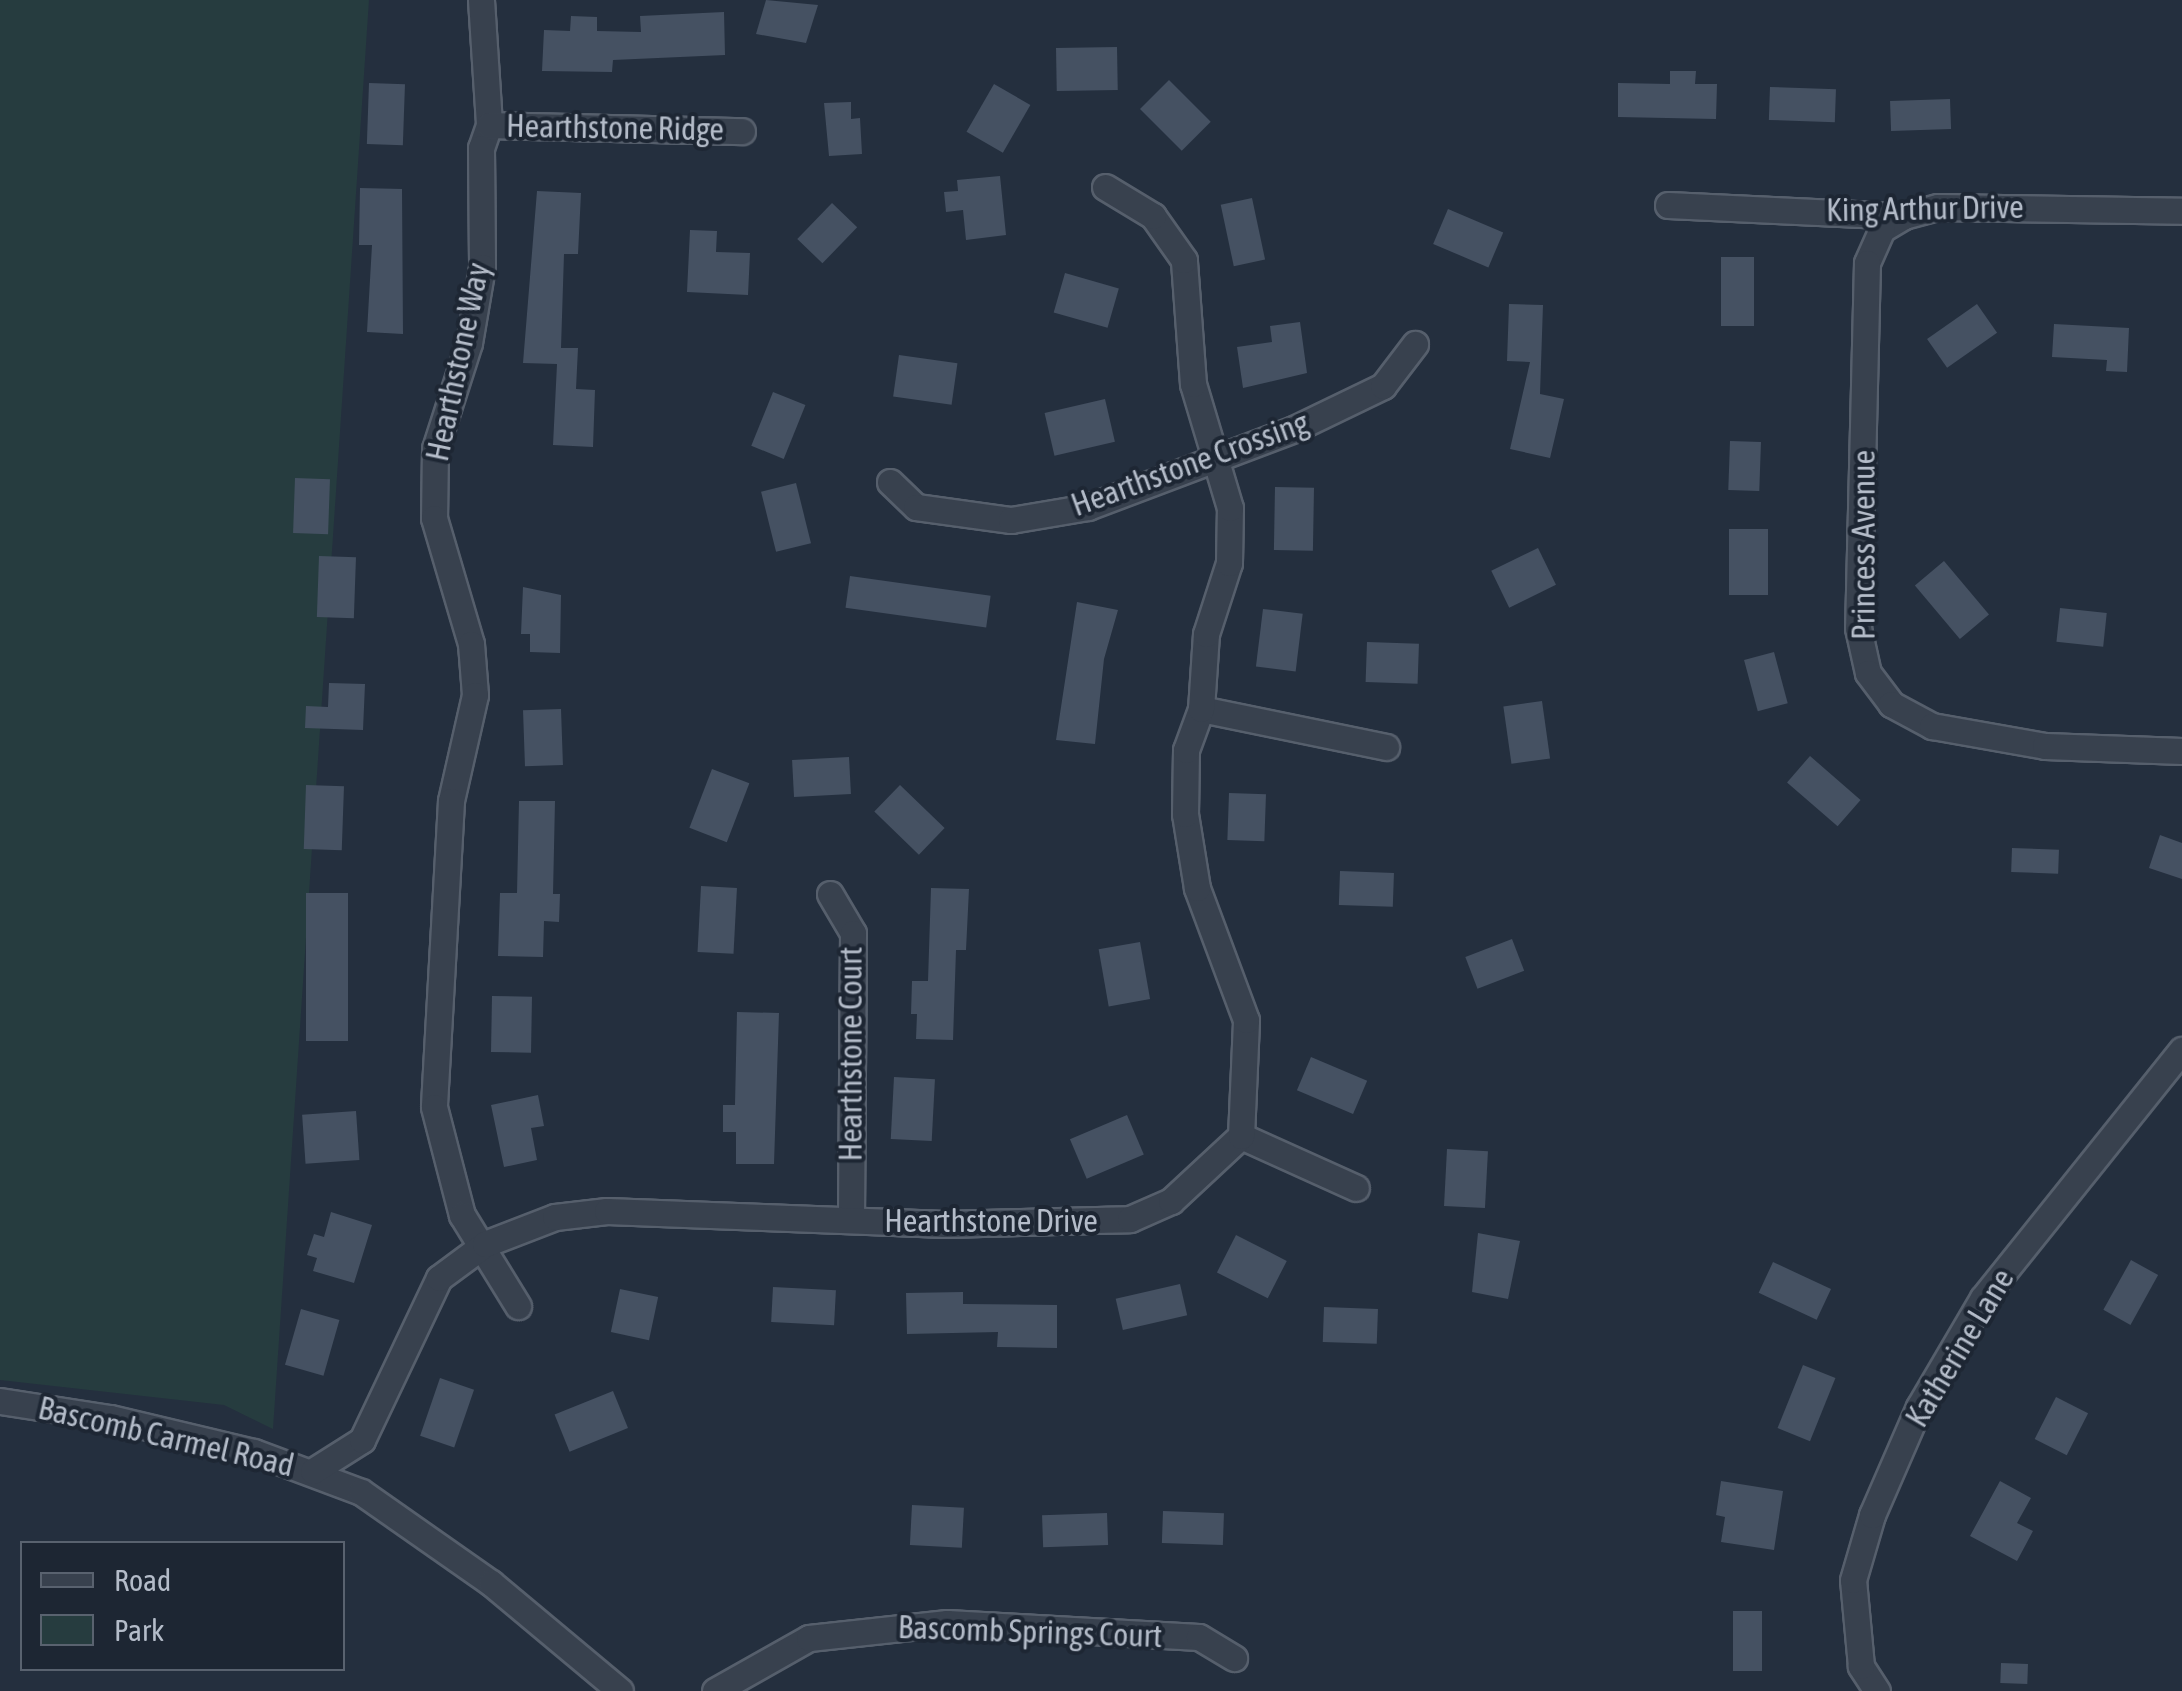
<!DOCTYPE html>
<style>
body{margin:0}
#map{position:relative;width:2182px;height:1691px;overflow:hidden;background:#242f3e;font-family:"Asap Condensed",sans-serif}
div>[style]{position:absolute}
.green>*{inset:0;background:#263c3f}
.building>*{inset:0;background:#455162;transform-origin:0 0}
.roads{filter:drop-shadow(2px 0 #565f6c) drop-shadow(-2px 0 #565f6c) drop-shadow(0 2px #565f6c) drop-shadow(0 -2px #565f6c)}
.minor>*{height:25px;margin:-12.5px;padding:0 12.5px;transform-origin:12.5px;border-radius:12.5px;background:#38414e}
span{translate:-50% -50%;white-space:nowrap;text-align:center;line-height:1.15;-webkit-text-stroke:8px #1d2633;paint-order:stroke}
.street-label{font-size:32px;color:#b4bcc9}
.legend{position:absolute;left:20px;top:1541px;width:325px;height:130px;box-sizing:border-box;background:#1d2633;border:2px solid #59626f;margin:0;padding:12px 18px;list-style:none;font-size:30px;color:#b4bcc9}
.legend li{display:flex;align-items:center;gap:20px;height:50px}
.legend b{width:50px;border:2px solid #59626f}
</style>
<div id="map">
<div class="green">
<div style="clip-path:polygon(0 0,369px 0,273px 1429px,224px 1405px,0 1380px)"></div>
</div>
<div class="building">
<div style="clip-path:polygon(766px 0,818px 5px,806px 43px,756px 34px)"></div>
<div style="clip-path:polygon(724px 12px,725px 55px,613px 60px,612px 72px,542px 71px,544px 30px,570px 31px,571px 16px,597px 17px,597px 31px,641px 32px,640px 16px)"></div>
<div style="left:1117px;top:47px;width:43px;height:61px;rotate:89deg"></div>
<div style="clip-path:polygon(1670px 71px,1696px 71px,1695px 84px,1717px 84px,1716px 119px,1618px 117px,1618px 83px,1670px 84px)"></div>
<div style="left:1169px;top:80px;width:59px;height:41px;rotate:45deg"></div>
<div style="left:369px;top:83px;width:36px;height:61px;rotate:2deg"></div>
<div style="left:994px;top:84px;width:42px;height:55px;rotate:30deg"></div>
<div style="left:1770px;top:87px;width:66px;height:33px;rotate:2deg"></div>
<div style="left:1950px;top:99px;width:30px;height:60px;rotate:88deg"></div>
<div style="clip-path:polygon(851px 102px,851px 119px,860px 118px,862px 154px,829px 156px,824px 103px)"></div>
<div style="clip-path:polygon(1000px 176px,1006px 235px,966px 240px,963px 210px,946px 212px,944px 192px,958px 191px,957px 180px)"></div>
<div style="clip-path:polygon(360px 188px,402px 189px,403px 334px,367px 332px,372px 245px,359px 245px)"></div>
<div style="clip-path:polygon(537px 191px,581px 193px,578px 254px,564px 254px,561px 348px,578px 348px,576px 389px,595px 390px,593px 447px,553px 445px,557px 364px,523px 363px)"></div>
<div style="left:1252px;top:198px;width:63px;height:32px;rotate:78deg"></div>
<div style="left:832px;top:203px;width:35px;height:50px;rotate:44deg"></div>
<div style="left:1448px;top:209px;width:60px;height:38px;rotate:23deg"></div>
<div style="clip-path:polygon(690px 230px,717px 231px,716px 252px,750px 253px,748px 295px,687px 292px)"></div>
<div style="left:1721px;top:257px;width:33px;height:69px"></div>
<div style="left:1065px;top:273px;width:56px;height:41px;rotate:16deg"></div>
<div style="clip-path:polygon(1509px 304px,1543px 305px,1540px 394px,1564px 399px,1550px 458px,1510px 449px,1530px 362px,1507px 361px)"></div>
<div style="left:1977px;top:304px;width:35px;height:61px;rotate:55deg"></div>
<div style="clip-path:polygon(1300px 322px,1307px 373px,1243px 388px,1237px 347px,1272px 342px,1270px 326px)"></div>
<div style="clip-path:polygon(2054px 324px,2129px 328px,2127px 372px,2106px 371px,2107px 360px,2052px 357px)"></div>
<div style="left:899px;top:355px;width:59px;height:42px;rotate:8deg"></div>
<div style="left:773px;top:392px;width:35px;height:58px;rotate:22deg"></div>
<div style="left:1105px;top:399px;width:44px;height:62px;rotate:77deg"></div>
<div style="left:1730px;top:441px;width:31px;height:49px;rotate:2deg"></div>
<div style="left:295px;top:478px;width:35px;height:55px;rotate:2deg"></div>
<div style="left:796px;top:483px;width:62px;height:36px;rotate:76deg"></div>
<div style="left:1275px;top:487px;width:39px;height:63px;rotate:1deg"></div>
<div style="left:1729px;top:529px;width:39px;height:66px"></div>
<div style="left:1538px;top:548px;width:41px;height:52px;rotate:64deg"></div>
<div style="left:319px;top:556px;width:37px;height:61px;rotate:2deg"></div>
<div style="left:1944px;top:561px;width:70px;height:38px;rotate:50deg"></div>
<div style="left:850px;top:576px;width:142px;height:32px;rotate:8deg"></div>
<div style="clip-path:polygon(523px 587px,561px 595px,560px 653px,530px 652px,530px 634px,521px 634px)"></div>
<div style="clip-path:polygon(1077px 602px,1118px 610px,1104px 659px,1095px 744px,1056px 740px)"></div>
<div style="left:2060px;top:608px;width:47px;height:34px;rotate:6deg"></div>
<div style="left:1263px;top:609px;width:40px;height:58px;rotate:7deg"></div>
<div style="left:1367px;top:642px;width:52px;height:40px;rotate:2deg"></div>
<div style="left:1774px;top:652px;width:53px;height:31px;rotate:75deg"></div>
<div style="clip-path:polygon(329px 683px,365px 684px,363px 730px,305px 728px,306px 706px,328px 707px)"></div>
<div style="left:1542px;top:701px;width:58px;height:39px;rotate:82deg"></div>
<div style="left:561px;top:709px;width:56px;height:38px;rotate:88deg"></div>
<div style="left:1810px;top:756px;width:67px;height:35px;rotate:41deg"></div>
<div style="left:849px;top:757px;width:37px;height:57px;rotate:87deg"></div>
<div style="left:712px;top:769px;width:40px;height:63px;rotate:21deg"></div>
<div style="left:306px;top:785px;width:38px;height:64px;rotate:2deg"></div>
<div style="left:900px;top:785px;width:62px;height:37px;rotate:44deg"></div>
<div style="left:1229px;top:793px;width:37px;height:47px;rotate:2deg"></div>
<div style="clip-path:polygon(519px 801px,555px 801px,553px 894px,560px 894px,559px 922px,544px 921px,543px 957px,498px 956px,500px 893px,517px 893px)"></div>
<div style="clip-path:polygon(2160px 835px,2182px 843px,2182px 879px,2149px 868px)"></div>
<div style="left:2012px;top:848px;width:47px;height:24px;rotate:2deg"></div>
<div style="left:1340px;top:871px;width:54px;height:34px;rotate:2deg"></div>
<div style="left:701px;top:886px;width:36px;height:66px;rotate:3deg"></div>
<div style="clip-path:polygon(931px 888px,969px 889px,966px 950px,956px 950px,953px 1040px,916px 1039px,917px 1014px,911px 1014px,912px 981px,928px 981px)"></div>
<div style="left:306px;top:893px;width:42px;height:148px"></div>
<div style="left:1512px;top:939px;width:34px;height:50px;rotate:69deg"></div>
<div style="left:1140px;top:942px;width:58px;height:42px;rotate:80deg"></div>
<div style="left:492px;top:996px;width:40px;height:56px;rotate:1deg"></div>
<div style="clip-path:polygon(737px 1012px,779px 1013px,774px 1164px,736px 1164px,736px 1132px,723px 1132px,723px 1105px,735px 1105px)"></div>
<div style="left:1311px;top:1057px;width:61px;height:36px;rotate:23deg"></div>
<div style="left:894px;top:1077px;width:41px;height:62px;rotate:3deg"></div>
<div style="clip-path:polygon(538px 1095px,544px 1126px,531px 1128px,537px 1160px,504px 1167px,491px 1105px)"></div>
<div style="left:356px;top:1111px;width:49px;height:54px;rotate:86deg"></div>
<div style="left:1127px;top:1115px;width:43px;height:62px;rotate:67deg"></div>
<div style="left:1447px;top:1149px;width:41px;height:57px;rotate:3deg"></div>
<div style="clip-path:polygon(331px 1212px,372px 1225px,354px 1283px,313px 1271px,317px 1258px,307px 1255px,314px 1234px,324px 1237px)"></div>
<div style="clip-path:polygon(1478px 1233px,1520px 1241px,1508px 1299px,1472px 1292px)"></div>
<div style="left:1236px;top:1235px;width:57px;height:42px;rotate:27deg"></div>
<div style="left:2131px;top:1260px;width:31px;height:57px;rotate:29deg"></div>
<div style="left:1773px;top:1262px;width:64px;height:34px;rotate:25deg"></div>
<div style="left:1180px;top:1284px;width:32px;height:66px;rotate:77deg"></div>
<div style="left:773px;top:1287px;width:63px;height:35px;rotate:3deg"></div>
<div style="left:620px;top:1289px;width:39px;height:44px;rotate:12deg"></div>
<div style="clip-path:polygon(963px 1292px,963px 1304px,1057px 1305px,1057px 1348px,997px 1347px,998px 1332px,907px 1334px,906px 1293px)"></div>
<div style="left:1324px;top:1307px;width:54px;height:35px;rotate:2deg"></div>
<div style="left:301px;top:1309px;width:40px;height:58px;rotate:16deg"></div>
<div style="left:1803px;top:1365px;width:35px;height:68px;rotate:22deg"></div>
<div style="left:440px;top:1378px;width:36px;height:61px;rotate:19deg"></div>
<div style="left:613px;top:1391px;width:40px;height:63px;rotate:68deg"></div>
<div style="left:2056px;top:1397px;width:36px;height:47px;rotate:27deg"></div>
<div style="clip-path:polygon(1721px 1481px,1783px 1491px,1774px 1550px,1721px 1542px,1725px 1517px,1716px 1515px)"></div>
<div style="clip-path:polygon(2000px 1481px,2031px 1498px,2017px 1523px,2033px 1531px,2017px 1561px,1970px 1536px)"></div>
<div style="left:912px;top:1505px;width:52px;height:40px;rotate:3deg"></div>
<div style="left:1163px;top:1511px;width:61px;height:32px;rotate:2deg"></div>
<div style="left:1107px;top:1513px;width:32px;height:65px;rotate:88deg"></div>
<div style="left:1733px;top:1611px;width:29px;height:60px"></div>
<div style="left:2001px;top:1663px;width:27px;height:20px;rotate:2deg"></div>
</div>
<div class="roads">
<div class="minor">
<div style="left:481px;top:0;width:125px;rotate:86.3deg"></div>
<div style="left:489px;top:125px;width:24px;rotate:109deg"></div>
<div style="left:481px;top:148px;width:119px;rotate:89.5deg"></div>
<div style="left:482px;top:267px;width:77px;rotate:99.7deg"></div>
<div style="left:469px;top:343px;width:111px;rotate:107.8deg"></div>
<div style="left:435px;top:449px;width:69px;rotate:90.8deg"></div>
<div style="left:434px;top:518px;width:131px;rotate:73.6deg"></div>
<div style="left:471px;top:644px;width:51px;rotate:85.5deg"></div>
<div style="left:475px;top:695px;width:109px;rotate:102.8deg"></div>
<div style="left:451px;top:801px;width:306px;rotate:93.2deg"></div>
<div style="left:434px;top:1107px;width:112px;rotate:75.5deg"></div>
<div style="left:462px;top:1215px;width:107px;rotate:58.4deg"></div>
<div style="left:489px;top:125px;width:253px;rotate:1.4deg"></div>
<div style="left:1668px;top:205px;width:236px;rotate:2.7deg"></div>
<div style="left:1904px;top:216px;width:35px;rotate:-15deg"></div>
<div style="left:1938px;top:207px;width:244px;rotate:0.9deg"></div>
<div style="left:1904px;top:216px;width:26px;rotate:149deg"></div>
<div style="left:1882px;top:229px;width:37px;rotate:114deg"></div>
<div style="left:1867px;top:263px;width:365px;rotate:91.4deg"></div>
<div style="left:1858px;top:628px;width:46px;rotate:77.5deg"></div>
<div style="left:1868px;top:673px;width:39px;rotate:53deg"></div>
<div style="left:1891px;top:704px;width:47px;rotate:28.2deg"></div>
<div style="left:1932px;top:726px;width:115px;rotate:10deg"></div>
<div style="left:2045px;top:746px;width:137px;rotate:2.1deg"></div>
<div style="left:890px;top:482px;width:36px;rotate:44deg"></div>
<div style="left:916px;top:507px;width:96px;rotate:7.8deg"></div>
<div style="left:1011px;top:520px;width:78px;rotate:-9.6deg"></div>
<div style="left:1088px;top:507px;width:220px;rotate:-20.7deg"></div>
<div style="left:1294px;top:429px;width:99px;rotate:-25.8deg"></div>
<div style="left:1383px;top:386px;width:53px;rotate:-52.7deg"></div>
<div style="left:1201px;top:709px;width:189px;rotate:11.6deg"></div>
<div style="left:830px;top:894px;width:45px;rotate:59.5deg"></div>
<div style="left:853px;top:933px;width:287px;rotate:90.4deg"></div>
<div style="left:1241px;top:1136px;width:126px;rotate:24.3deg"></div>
<div style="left:0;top:1401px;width:111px;rotate:8.8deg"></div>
<div style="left:110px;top:1418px;width:148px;rotate:13.3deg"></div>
<div style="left:254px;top:1452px;width:114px;rotate:20.5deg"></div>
<div style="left:361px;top:1492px;width:159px;rotate:35deg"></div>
<div style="left:491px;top:1583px;width:168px;rotate:39.9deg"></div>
<div style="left:313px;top:1471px;width:58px;rotate:-32.3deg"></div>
<div style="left:362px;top:1440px;width:179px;rotate:-64.6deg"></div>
<div style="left:439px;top:1278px;width:57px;rotate:-36.5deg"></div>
<div style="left:485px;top:1244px;width:75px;rotate:-21.1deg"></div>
<div style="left:555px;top:1217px;width:52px;rotate:-6.6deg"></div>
<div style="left:607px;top:1211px;width:338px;rotate:2.2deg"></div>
<div style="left:945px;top:1224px;width:185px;rotate:-1.5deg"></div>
<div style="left:1130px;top:1219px;width:45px;rotate:-23.7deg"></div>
<div style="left:1171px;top:1201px;width:96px;rotate:-42.9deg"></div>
<div style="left:1241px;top:1136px;width:116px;rotate:-87.5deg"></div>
<div style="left:1246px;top:1020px;width:141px;rotate:-110.4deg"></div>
<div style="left:1197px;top:888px;width:75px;rotate:-99.2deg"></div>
<div style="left:1185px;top:814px;width:64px;rotate:-89.1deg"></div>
<div style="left:1186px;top:750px;width:44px;rotate:-69.9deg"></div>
<div style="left:1201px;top:709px;width:75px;rotate:-86.2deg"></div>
<div style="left:1206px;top:634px;width:75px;rotate:-72.1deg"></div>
<div style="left:1229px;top:563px;width:55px;rotate:-89deg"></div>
<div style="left:1230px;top:508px;width:129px;rotate:-106.6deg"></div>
<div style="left:1193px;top:384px;width:124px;rotate:-94.2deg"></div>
<div style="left:1184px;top:260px;width:54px;rotate:-125.2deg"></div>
<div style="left:1153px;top:216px;width:56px;rotate:-148.9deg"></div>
<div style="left:715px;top:1691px;width:108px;rotate:-29.4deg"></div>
<div style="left:809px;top:1638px;width:139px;rotate:-6.2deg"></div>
<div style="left:947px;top:1623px;width:252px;rotate:3.2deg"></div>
<div style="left:1199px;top:1637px;width:41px;rotate:31deg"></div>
<div style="left:1877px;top:1691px;width:30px;rotate:-123deg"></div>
<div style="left:1861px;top:1666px;width:86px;rotate:-95.3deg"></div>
<div style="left:1853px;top:1580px;width:68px;rotate:-73.7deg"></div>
<div style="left:1872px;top:1515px;width:118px;rotate:-66.5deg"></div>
<div style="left:1919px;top:1407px;width:126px;rotate:-59.6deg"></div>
<div style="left:1983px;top:1298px;width:318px;rotate:-51.3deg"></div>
</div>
</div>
<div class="street-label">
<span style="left:615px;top:128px;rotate:1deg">Hearthstone Ridge</span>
<span style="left:1925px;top:209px;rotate:-1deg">King Arthur Drive</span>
<span style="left:458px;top:362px;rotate:-78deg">Hearthstone Way</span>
<span style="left:1190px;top:464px;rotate:-20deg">Hearthstone Crossing</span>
<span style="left:1864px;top:545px;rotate:-90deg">Princess Avenue</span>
<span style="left:851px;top:1054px;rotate:-90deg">Hearthstone Court</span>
<span style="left:991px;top:1221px">Hearthstone Drive</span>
<span style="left:1960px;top:1348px;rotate:-59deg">Katherine Lane</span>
<span style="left:166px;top:1437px;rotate:13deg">Bascomb Carmel Road</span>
<span style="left:1030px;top:1632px;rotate:2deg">Bascomb Springs Court</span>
</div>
<ul class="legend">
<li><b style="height:12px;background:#38414e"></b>Road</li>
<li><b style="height:28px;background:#263c3f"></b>Park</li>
</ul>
</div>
